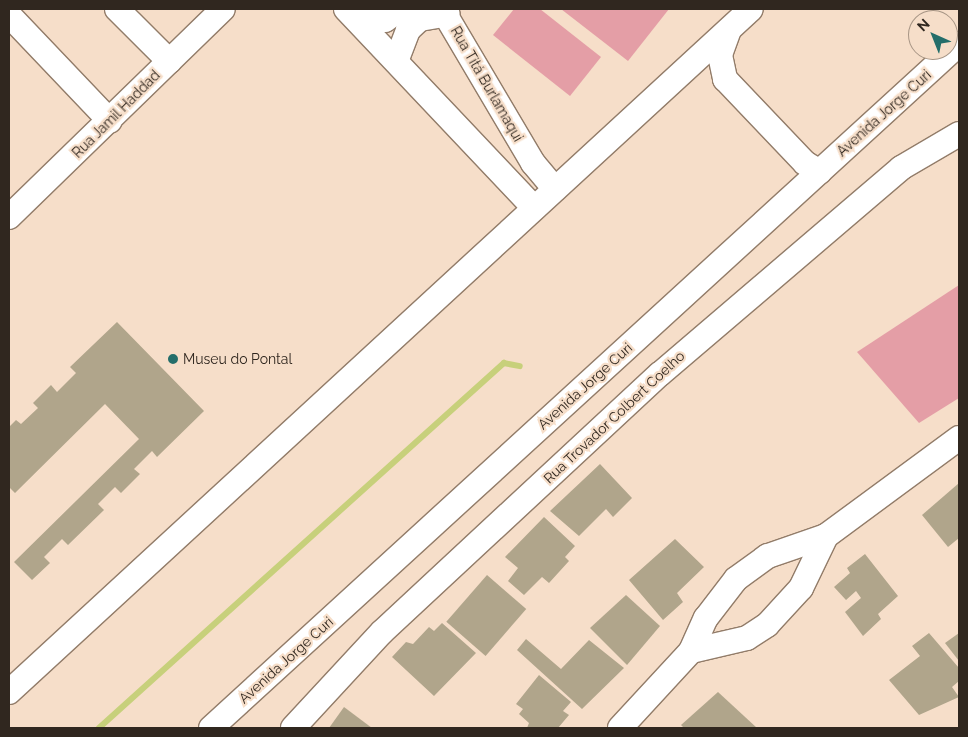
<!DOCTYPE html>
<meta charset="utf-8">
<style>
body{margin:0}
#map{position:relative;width:968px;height:737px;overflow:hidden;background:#f6dec9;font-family:Raleway,sans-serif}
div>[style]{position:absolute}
.green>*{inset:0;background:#e49ea6}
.stream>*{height:5.5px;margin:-2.75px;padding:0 2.75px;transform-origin:2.75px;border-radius:2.75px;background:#c7d07b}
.building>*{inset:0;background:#b0a58b;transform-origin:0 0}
.roads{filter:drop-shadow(1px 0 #927c69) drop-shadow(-1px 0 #927c69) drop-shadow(0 1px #927c69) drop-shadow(0 -1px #927c69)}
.minor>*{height:24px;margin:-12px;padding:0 12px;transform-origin:12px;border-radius:12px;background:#fff}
.dots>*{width:14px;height:14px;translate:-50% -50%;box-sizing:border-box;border:2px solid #f6dec9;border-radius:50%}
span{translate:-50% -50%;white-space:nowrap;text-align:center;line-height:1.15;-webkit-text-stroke:4.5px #f6dec9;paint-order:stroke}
.street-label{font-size:14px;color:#30271f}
.poi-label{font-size:14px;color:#30271f}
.left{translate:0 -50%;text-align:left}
.frame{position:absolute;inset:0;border:10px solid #30271f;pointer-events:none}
.north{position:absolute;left:908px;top:10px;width:50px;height:50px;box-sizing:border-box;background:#f6dec9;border:1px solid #a79585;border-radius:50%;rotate:316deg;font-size:14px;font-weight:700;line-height:20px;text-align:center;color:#30271f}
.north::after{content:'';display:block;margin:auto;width:18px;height:22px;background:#246e6a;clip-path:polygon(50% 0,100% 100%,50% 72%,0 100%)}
</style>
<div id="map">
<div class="green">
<div style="clip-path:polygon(514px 9px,540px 9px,601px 57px,570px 96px,493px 35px)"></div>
<div style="clip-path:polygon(561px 9px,669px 9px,628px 61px)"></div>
<div style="clip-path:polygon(959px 285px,959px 398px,919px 423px,857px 352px)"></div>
</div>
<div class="stream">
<div style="left:99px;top:728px;width:545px;rotate:-42.03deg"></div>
<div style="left:504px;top:363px;width:16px;rotate:11deg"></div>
</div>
<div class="building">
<div style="clip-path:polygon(117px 322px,204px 411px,157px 457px,152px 451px,134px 469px,140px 474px,121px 493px,115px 487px,98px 504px,104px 510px,68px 545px,62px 539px,44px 557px,50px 563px,32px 580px,14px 562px,139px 439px,105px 404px,15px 493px,9px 487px,9px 427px,16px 420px,21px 424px,38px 408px,33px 403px,51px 385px,57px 392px,76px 373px,70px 367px)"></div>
<div style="clip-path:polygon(600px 464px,632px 498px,613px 517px,606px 509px,579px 536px,550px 511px)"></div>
<div style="clip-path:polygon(959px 483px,959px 538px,948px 547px,922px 515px)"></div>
<div style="clip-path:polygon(544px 517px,575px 546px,565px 557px,569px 561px,549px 583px,542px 577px,524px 595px,508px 581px,518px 568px,505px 557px)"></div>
<div style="clip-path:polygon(675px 539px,704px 567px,677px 593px,683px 602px,663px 620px,629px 580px)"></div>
<div style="clip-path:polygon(865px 554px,898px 596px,878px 614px,881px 619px,863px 636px,845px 612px,861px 598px,856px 591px,846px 600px,834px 587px,850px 573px,847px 568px)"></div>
<div style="left:487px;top:575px;width:52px;height:62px;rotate:41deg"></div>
<div style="clip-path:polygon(626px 595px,660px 626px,627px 665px,590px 628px)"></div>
<div style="clip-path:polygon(442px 623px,476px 653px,434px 696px,392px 657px,406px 642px,413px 644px,429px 627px,434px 631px)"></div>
<div style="clip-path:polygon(929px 633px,959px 668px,959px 681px,952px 687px,959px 697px,919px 715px,889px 680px,920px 656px,912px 646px)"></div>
<div style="clip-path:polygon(959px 633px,959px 661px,945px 643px)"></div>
<div style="clip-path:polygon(526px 639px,561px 669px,589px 640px,624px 668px,582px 709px,517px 650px)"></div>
<div style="clip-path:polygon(539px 675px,571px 702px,563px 711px,569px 715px,558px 728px,527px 728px,529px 723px,519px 714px,523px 709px,516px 704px)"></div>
<div style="clip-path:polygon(718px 692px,757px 728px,684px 728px,681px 725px)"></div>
<div style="clip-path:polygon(344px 707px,372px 728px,329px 728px)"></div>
</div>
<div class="roads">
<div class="minor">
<div style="left:117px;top:9px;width:74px;rotate:45deg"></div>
<div style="left:346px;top:9px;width:274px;rotate:46.6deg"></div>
<div style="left:442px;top:9px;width:179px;rotate:59.4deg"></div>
<div style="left:533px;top:163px;width:34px;rotate:50deg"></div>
<div style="left:9px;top:15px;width:146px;rotate:46.4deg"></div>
<div style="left:360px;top:22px;width:25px;rotate:-5deg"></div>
<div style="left:385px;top:20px;width:19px;rotate:-36deg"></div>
<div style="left:729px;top:30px;width:27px;rotate:110deg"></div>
<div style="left:720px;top:55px;width:25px;rotate:78deg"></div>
<div style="left:725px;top:79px;width:116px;rotate:46.4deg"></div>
<div style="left:805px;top:163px;width:17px;rotate:31deg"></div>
<div style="left:397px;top:59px;width:31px;rotate:-69deg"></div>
<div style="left:408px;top:30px;width:16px;rotate:-43deg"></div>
<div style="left:420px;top:19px;width:28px;rotate:-10deg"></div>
<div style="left:9px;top:217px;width:298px;rotate:-44.2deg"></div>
<div style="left:691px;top:651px;width:57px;rotate:-13.1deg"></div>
<div style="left:747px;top:638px;width:24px;rotate:-33deg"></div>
<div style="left:767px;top:625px;width:50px;rotate:-47.4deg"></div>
<div style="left:801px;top:588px;width:58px;rotate:-64.3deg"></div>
<div style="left:9px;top:692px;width:1008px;rotate:-42.63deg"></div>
<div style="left:211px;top:728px;width:1014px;rotate:-42.44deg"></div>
<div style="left:293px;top:728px;width:131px;rotate:-47.2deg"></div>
<div style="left:382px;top:632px;width:379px;rotate:-42.9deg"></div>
<div style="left:660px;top:374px;width:317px;rotate:-40.5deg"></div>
<div style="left:901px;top:168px;width:67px;rotate:-30.4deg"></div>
<div style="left:620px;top:728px;width:105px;rotate:-47.3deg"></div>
<div style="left:691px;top:651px;width:36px;rotate:-66deg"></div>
<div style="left:706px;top:618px;width:49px;rotate:-52.4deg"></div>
<div style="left:736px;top:579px;width:39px;rotate:-36deg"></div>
<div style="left:768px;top:556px;width:61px;rotate:-19deg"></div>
<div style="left:826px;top:536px;width:165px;rotate:-36.4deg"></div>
</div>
</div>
<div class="dots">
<div style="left:173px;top:359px;background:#246e6a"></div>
</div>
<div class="street-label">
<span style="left:487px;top:84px;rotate:60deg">Rua Titá Burlamaqui</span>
<span style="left:884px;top:113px;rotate:-42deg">Avenida Jorge Curi</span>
<span style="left:116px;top:114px;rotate:-45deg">Rua Jamil Haddad</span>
<span style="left:585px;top:386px;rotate:-42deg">Avenida Jorge Curi</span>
<span style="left:614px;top:417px;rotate:-43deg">Rua Trovador Colbert Coelho</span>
<span style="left:286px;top:660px;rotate:-42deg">Avenida Jorge Curi</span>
</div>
<div class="poi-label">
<span class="left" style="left:183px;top:359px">Museu do Pontal</span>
</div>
<div class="frame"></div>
<div class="north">N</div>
</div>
